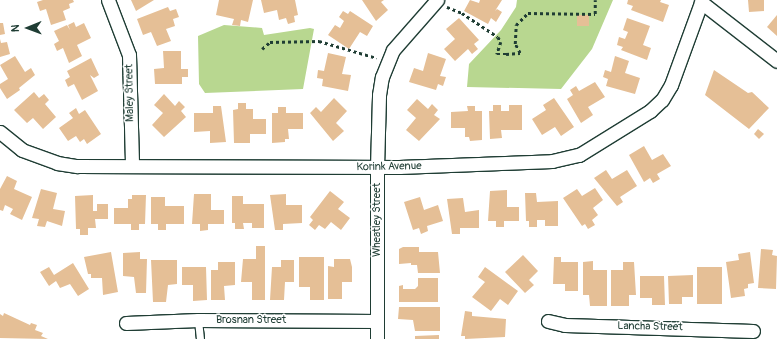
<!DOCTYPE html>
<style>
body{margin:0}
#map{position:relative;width:777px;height:339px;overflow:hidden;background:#fff;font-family:Pangolin,sans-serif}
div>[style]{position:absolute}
.green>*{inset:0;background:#b8d790}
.building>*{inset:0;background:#e5bf96;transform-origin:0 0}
.path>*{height:2.5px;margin-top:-1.25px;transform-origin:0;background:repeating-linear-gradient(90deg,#1f3d34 0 3px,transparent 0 6px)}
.roads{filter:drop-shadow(1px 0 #1f3d34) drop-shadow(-1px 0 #1f3d34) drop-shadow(0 1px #1f3d34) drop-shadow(0 -1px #1f3d34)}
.service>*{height:7px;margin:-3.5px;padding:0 3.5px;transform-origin:3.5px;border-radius:3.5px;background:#fff}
.minor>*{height:13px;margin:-6.5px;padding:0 6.5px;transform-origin:6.5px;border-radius:6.5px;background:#fff}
span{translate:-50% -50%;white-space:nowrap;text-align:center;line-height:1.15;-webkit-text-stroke:3px #fff;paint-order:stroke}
.street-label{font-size:11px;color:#1f3d34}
.north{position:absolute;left:8px;top:8px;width:40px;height:40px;-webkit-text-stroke:3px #fff;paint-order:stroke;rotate:269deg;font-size:11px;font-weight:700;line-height:16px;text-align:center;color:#1f3d34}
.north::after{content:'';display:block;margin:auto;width:14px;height:18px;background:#1f3d34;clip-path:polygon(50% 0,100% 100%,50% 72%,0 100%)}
</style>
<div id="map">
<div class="green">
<div style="clip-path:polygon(517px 0,613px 0,592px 49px,561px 89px,467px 87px,469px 64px,501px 30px,516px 7px)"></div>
<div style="clip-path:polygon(224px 25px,262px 28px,264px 35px,310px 28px,314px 29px,303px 89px,205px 93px,199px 84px,198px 36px)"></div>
</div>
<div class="building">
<div style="clip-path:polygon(43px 0,73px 0,74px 2px,69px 4px,70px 8px,63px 11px,66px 20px,51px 25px,46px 9px,40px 11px,37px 2px)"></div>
<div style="clip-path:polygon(131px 0,154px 0,136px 11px)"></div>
<div style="clip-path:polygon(219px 0,253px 0,248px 22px,241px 20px,240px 26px,232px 25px,234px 19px,216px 15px)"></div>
<div style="clip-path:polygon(261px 0,295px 0,298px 15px,294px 16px,295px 22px,288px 24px,286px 18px,279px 20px,277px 10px,264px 13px)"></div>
<div style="clip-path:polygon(362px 0,384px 0,381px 2px,388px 10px,376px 21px)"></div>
<div style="clip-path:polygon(470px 0,479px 3px,480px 0,502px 0,495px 11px,497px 9px,502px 12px,496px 22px,491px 18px,488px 24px,464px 11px)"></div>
<div style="clip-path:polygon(628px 0,661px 0,660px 2px,669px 5px,663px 22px,631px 10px,633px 6px,627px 4px)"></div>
<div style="clip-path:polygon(748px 0,764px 0,764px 11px,749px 12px)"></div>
<div style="clip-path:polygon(168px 7px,170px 11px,176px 9px,179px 17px,173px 19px,175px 26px,166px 29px,171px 41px,157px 46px,151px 32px,143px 35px,137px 19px)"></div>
<div style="clip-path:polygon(343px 11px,348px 14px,350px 11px,373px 26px,367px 36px,360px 32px,349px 49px,328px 35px,335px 25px,340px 28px,344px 21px,339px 17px)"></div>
<div style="left:577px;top:15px;width:12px;height:11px"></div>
<div style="clip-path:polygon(777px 15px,777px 36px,767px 27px)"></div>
<div style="clip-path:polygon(459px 18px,479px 40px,474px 44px,478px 49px,472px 54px,468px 49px,455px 61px,444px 49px,455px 39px,446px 29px)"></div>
<div style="clip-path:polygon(627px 18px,650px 26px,643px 45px,651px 48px,647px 60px,621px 50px,623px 47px,617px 45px,619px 37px,625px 39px,628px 32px,623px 30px)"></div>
<div style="clip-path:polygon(74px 22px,76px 27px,84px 23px,91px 38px,77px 45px,82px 56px,69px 63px,63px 48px,57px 51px,54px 44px,59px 41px,54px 31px,67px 25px,70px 30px,68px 25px)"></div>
<div style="clip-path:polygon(0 23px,3px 23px,5px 34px,0 35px)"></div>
<div style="clip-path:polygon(0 39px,1px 43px,7px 42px,10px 54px,0 57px)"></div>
<div style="clip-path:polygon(163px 51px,181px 51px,181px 69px,188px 69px,188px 77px,182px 77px,182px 84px,155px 84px,154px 69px,164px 68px)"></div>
<div style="clip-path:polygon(328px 53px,346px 57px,342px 74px,351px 75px,348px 91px,322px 86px,323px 79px,317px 78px,318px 70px,324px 71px)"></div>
<div style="clip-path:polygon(428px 53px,446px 59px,440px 76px,446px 77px,443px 86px,438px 84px,436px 90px,409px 82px,414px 68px,423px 71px)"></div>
<div style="clip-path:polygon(15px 56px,25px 72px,31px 68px,35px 75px,19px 88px,20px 90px,7px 99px,0 88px,0 84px,8px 79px,0 65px)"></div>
<div style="clip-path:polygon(615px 56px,629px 61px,625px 73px,640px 78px,635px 94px,606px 86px,608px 79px,603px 77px,605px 70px,611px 72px)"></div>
<div style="clip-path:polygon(91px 58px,99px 75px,94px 78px,90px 75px,98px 91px,82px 100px,74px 84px,68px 87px,65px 80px,70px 77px,67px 71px)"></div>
<div style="clip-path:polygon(714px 70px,748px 93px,752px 92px,769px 108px,749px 129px,705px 95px)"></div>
<div style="clip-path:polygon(595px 82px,605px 97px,588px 107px,593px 115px,581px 123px,567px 99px,573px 95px,570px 90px,576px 86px,579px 91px)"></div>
<div style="clip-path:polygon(34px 92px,39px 98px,44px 94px,49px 100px,45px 104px,56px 117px,43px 129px,33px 118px,27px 123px,14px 110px)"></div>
<div style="clip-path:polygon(164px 94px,175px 106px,179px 101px,185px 107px,181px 111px,186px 117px,164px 137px,152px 125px,163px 113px,154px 105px)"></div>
<div style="clip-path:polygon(334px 98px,347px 111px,336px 123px,344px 131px,333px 141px,310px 113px,316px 107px,321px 112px)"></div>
<div style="clip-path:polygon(554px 98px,574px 127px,561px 136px,555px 127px,542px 135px,532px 119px,546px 110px,543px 105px)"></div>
<div style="clip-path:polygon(417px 99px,428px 109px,432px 104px,438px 110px,434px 115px,440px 119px,419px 141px,406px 130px,416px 118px,407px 110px)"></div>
<div style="clip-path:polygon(238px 103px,246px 103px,246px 109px,253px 109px,253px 119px,266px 119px,266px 134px,250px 134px,250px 143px,234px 143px,233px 110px,238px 109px)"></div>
<div style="clip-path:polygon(493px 105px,501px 105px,501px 111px,509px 111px,509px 105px,522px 105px,522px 130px,501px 130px,502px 138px,490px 139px,489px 111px,493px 111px)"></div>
<div style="clip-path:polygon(213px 106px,221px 106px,226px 142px,210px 143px,210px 131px,194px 132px,194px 113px,213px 113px)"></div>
<div style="clip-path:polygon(467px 106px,475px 106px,475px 111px,482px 111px,482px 140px,470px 141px,469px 137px,465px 137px,465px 128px,451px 128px,451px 112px,468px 111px)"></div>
<div style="clip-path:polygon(278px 107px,286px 107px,286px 113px,303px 113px,303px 129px,288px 129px,289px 139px,285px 139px,285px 142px,272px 143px,272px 113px,278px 113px)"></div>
<div style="clip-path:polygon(76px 108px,79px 114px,85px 110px,101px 134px,87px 144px,84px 139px,80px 142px,76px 136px,68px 141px,59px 128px,73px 118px,69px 113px)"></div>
<div style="clip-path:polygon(758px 129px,764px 134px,759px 139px,754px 134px)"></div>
<div style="clip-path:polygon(644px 146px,652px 160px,663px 154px,671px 166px,657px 174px,660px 179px,653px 183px,650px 178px,644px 182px,629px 155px)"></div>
<div style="clip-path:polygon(606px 170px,612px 179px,627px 170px,637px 186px,620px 197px,623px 202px,617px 206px,594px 178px)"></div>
<div style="clip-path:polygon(7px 176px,17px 181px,14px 189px,32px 197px,22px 220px,10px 214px,13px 209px,5px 205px,3px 211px,0 210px,0 189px)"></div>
<div style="clip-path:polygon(595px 188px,603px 200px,593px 208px,598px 215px,592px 220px,595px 225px,588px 229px,585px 224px,582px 226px,563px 198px,577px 189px,582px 196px)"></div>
<div style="clip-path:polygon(41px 189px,57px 193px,53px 209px,65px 211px,62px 226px,47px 221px,45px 227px,37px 226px,39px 219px,32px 218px)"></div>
<div style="clip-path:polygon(507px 190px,507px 207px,519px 207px,519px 221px,504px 221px,504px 227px,496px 227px,496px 221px,488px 221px,490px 191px)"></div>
<div style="clip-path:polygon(330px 191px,344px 202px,338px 209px,350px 218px,341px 230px,331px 222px,325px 229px,319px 225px,315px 230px,309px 225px,313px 220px,310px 217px)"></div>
<div style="clip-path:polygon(525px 193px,536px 193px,537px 202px,558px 201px,558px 226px,545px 226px,545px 220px,537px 220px,537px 227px,529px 227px,529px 221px,526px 221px)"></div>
<div style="clip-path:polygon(194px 194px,211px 194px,211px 210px,224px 210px,224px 224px,208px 224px,208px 230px,200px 231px,200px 224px,192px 224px)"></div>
<div style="clip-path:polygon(286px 194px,286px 205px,302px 205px,302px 223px,283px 224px,283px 230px,275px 230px,270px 195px)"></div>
<div style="clip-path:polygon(93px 195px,93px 211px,97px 211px,97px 204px,108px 204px,108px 219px,95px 219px,96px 228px,88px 228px,88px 235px,80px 235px,80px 229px,76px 229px,75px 196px)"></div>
<div style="clip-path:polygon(132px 195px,146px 195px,145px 224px,139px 224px,139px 230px,131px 230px,131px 224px,114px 224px,114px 208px,128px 208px,128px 199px,132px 199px)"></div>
<div style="clip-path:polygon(232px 196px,243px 196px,243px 204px,264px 204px,264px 228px,252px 228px,252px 223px,243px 223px,244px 229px,235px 229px,235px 223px,232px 223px)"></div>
<div style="clip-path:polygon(151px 197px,165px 197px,165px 206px,184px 206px,184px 224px,166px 224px,166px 230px,158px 230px,158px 224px,151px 224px)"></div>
<div style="clip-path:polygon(420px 197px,424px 210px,438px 205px,443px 221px,427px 226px,428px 231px,421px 234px,419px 228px,413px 230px,404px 202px)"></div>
<div style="clip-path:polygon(463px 198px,465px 212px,479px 210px,479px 228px,460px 228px,460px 234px,452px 234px,447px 199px)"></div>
<div style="clip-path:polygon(256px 246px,265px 246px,265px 300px,252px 300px,252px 282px,241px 282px,243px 259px,256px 259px)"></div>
<div style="clip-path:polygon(403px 247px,419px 247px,419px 252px,438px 252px,440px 273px,418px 273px,417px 265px,411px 265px,411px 263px,399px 264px,399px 249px)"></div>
<div style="clip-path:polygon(761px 249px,773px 250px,772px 255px,777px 256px,776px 289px,758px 288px)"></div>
<div style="clip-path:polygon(111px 252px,118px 292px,103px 295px,102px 278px,91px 278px,91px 274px,88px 274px,84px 257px)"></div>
<div style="clip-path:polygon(140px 252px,140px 259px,147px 259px,146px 293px,136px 293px,134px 277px,123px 276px,123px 253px)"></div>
<div style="clip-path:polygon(750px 252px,754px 283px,748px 284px,748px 288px,744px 289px,745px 296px,731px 298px,726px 262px,739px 260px,738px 254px)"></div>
<div style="clip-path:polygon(523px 255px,538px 271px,529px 280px,534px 285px,525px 293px,505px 272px)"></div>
<div style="clip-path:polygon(299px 257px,324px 257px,324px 300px,310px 300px,310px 287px,299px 287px)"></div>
<div style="clip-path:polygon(554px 257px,561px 257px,561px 262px,578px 262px,578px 291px,565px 291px,565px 284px,553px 284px)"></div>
<div style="clip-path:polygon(334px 259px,350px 259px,352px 267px,352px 282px,342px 282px,342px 299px,328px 299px,328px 266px,334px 267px)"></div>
<div style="clip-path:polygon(151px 260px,177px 260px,177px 284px,168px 285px,166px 302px,153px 302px)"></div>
<div style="clip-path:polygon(281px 260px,294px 260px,294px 282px,285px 282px,284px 300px,270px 300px,272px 267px,281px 267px)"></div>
<div style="clip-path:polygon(593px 261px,593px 270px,607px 270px,607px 306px,590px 306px,589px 295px,583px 295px,583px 262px)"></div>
<div style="clip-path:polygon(218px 262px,235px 262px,235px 285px,224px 286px,225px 300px,211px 300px,211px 270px,218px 270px)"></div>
<div style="clip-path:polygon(623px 262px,634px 262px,636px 295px,629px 295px,629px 306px,611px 306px,611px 270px,623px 270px)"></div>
<div style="clip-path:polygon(73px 263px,89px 289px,78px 296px,70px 284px,60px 288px,56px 281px,49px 286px,40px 272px,49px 267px,54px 275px)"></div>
<div style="clip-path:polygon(182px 267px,206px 267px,207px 300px,193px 301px,193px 285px,182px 285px)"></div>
<div style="clip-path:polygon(485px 267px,518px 291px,508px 305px,500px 299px,491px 311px,472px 297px,485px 282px,478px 277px)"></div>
<div style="left:697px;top:267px;width:25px;height:37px"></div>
<div style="clip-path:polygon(693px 275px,693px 297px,682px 297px,682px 304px,669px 304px,668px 276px)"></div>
<div style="clip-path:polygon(640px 276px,664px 276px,665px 305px,652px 305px,652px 298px,640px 298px)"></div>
<div style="clip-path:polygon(418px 278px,438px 278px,438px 302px,399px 302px,399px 286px,403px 285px,403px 289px,415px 289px,418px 286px)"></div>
<div style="clip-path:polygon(399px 307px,440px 307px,440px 331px,415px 331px,413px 320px,398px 319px)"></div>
<div style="clip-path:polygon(465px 311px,472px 312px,472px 316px,506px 319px,505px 337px,465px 339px,465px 336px,461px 336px)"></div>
<div style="clip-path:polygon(4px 313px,30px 325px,31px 323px,37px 325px,35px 330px,43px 333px,41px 336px,48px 339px,0 338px,0 314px,3px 316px)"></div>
<div style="clip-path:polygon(439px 335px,439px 339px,415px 339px,415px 336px)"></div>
</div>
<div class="path">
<div style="left:447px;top:7px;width:16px;rotate:22deg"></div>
<div style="left:462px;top:13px;width:43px;rotate:33.7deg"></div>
<div style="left:498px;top:37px;width:6px;rotate:59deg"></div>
<div style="left:501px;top:42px;width:13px;rotate:108deg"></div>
<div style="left:497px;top:54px;width:9px"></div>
<div style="left:506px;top:54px;width:14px;rotate:-4deg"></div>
<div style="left:520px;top:53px;width:10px;rotate:-119deg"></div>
<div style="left:515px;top:44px;width:19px;rotate:-87deg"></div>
<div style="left:516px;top:25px;width:17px;rotate:-45deg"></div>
<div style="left:528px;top:13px;width:67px;rotate:0.9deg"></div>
<div style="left:595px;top:14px;width:14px;rotate:-90deg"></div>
<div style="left:262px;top:49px;width:11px;rotate:-41deg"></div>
<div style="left:270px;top:42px;width:49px;rotate:-1.2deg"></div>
<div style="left:319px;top:41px;width:60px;rotate:16.3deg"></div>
</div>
<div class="roads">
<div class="service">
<div style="left:198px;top:320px;width:19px;rotate:84deg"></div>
</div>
<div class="minor">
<div style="left:108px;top:0;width:59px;rotate:69.1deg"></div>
<div style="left:129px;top:55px;width:110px;rotate:88.4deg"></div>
<div style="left:701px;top:2px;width:96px;rotate:37.8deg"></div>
<div style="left:0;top:132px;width:28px;rotate:39deg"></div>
<div style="left:22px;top:150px;width:37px;rotate:20deg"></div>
<div style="left:57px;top:163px;width:20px;rotate:9deg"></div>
<div style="left:77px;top:166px;width:322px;rotate:0.2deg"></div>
<div style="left:399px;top:167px;width:153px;rotate:-2.2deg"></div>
<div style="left:552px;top:161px;width:28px;rotate:-13deg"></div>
<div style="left:579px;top:155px;width:84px;rotate:-31.8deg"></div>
<div style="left:650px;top:111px;width:16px;rotate:-43deg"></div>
<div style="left:662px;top:100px;width:17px;rotate:-59deg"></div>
<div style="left:671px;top:85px;width:90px;rotate:-70deg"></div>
<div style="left:548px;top:321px;width:17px;rotate:13deg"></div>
<div style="left:565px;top:325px;width:188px;rotate:1.8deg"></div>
<div style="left:126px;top:323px;width:72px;rotate:-2.4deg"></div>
<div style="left:198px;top:320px;width:179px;rotate:0.3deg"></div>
<div style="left:377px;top:339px;width:171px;rotate:-90deg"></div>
<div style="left:377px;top:168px;width:73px;rotate:-88.4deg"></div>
<div style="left:379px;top:95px;width:18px;rotate:-81deg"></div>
<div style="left:382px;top:77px;width:29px;rotate:-68deg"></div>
<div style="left:393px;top:50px;width:67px;rotate:-48.7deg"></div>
</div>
</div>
<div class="street-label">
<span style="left:130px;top:93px;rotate:-91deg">Maley Street</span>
<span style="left:389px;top:167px;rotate:-1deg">Korink Avenue</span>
<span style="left:377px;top:220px;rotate:-90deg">Wheatley Street</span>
<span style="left:251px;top:320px">Brosnan Street</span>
<span style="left:650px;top:327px;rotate:1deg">Lancha Street</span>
</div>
<div class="north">N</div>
</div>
